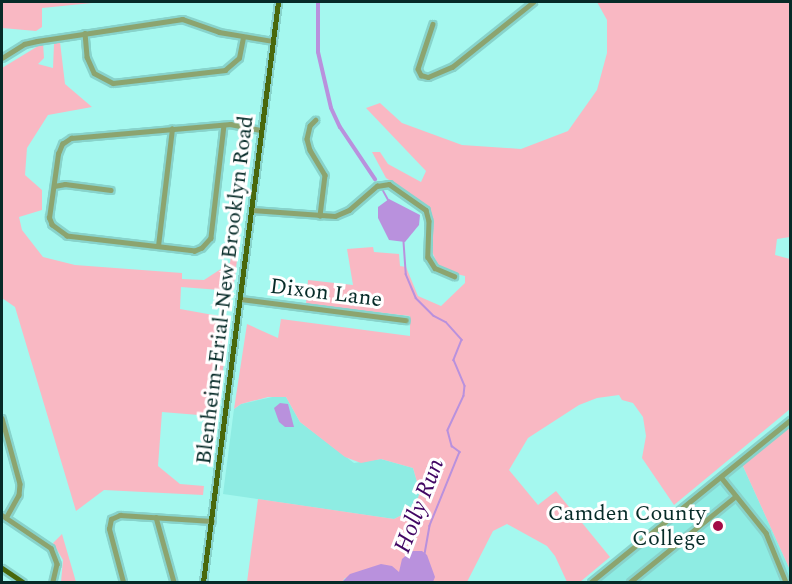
<!DOCTYPE html>
<style>
body{margin:0}
#map{position:relative;width:792px;height:584px;overflow:hidden;background:#a5f8ef;font-family:Spectral,serif}
div>[style]{position:absolute}
.built>*{inset:0;background:#8eece3}
.green>*{inset:0;background:#f9b8c3}
.water>*{inset:0;background:#b991dd}
.stream>*{height:1.5px;margin:-0.75px;padding:0 0.75px;transform-origin:0.75px;border-radius:0.75px;background:#b991dd}
.canal>*{height:4px;margin:-2px;padding:0 2px;transform-origin:2px;border-radius:2px;background:#b991dd}
.roads{filter:drop-shadow(2px 0 #88d3cb) drop-shadow(-2px 0 #88d3cb) drop-shadow(0 2px #88d3cb) drop-shadow(0 -2px #88d3cb)}
.minor>*{height:4.5px;margin:-2.25px;padding:0 2.25px;transform-origin:2.25px;border-radius:2.25px;background:#8ca46f}
.major>*{height:5px;margin:-2.5px;padding:0 2.5px;transform-origin:2.5px;border-radius:2.5px;background:#49680c}
.dots>*{width:16px;height:16px;translate:-50% -50%;box-sizing:border-box;border:3px solid #fff;border-radius:50%}
span{translate:-50% -50%;white-space:nowrap;text-align:center;line-height:1.15;-webkit-text-stroke:6px #fff;paint-order:stroke}
.street-label{font-size:22px;color:#062b28}
.poi-label{font-size:22px;color:#062b28}
.right{translate:-100% -50%;text-align:right}
.water-label{font-size:24px;color:#410663;font-style:italic}
.frame{position:absolute;inset:0;border:3px solid #062b28;pointer-events:none}
</style>
<div id="map">
<div class="built">
<div style="clip-path:polygon(277px 396px,286px 397px,300px 422px,354px 463px,381px 459px,413px 468px,420px 492px,414px 509px,394px 519px,223px 494px,234px 409px,241px 404px)"></div>
<div style="clip-path:polygon(742px 464px,790px 570px,790px 582px,597px 582px)"></div>
</div>
<div class="green">
<div style="clip-path:polygon(2px 2px,102px 2px,42px 8px,42px 27px,36px 31px,2px 28px)"></div>
<div style="clip-path:polygon(597px 2px,790px 2px,790px 237px,777px 239px,775px 255px,790px 259px,790px 409px,674px 505px,642px 458px,646px 436px,643px 417px,633px 403px,622px 400px,619px 395px,597px 398px,579px 405px,528px 438px,509px 470px,538px 505px,556px 491px,610px 557px,580px 582px,567px 582px,555px 556px,547px 546px,507px 524px,493px 531px,467px 582px,430px 582px,399px 572px,345px 578px,342px 582px,247px 582px,258px 499px,394px 519px,414px 509px,420px 492px,413px 468px,381px 459px,361px 463px,345px 457px,300px 422px,286px 397px,268px 397px,241px 404px,234px 409px,247px 324px,278px 338px,281px 319px,410px 336px,410px 316px,306px 304px,308px 280px,353px 285px,347px 249px,373px 247px,374px 252px,399px 254px,400px 266px,406px 267px,418px 296px,441px 306px,465px 283px,465px 276px,440px 270px,430px 247px,430px 207px,386px 178px,372px 152px,380px 152px,388px 164px,421px 182px,426px 171px,366px 108px,380px 103px,402px 123px,462px 145px,521px 149px,568px 131px,597px 90px,607px 53px,607px 20px)"></div>
<div style="clip-path:polygon(60px 42px,65px 84px,92px 107px,48px 115px,27px 148px,25px 175px,42px 190px,42px 210px,19px 217px,22px 230px,43px 257px,75px 265px,182px 273px,182px 279px,204px 280px,230px 263px,233px 244px,239px 245px,233px 291px,181px 287px,180px 309px,230px 318px,215px 429px,211px 416px,162px 412px,158px 466px,180px 484px,204px 486px,203px 495px,104px 490px,76px 511px,15px 307px,2px 298px,2px 68px,43px 43px,44px 58px,38px 64px,53px 68px,54px 44px)"></div>
<div style="clip-path:polygon(790px 426px,790px 570px,742px 464px)"></div>
<div style="clip-path:polygon(62px 534px,76px 582px,61px 582px,63px 560px,53px 543px)"></div>
</div>
<div class="water">
<div style="clip-path:polygon(389px 199px,420px 215px,419px 225px,405px 242px,389px 240px,378px 218px,378px 207px)"></div>
<div style="clip-path:polygon(280px 403px,288px 404px,294px 427px,285px 427px,279px 422px,274px 408px)"></div>
<div style="clip-path:polygon(411px 551px,422px 551px,427px 555px,435px 577px,433px 582px,342px 582px,350px 574px,381px 564px,392px 566px,399px 572px,402px 559px)"></div>
</div>
<div class="stream">
<div style="left:383px;top:190px;width:13px;rotate:61deg"></div>
<div style="left:404px;top:242px;width:32px;rotate:86deg"></div>
<div style="left:406px;top:274px;width:26px;rotate:67deg"></div>
<div style="left:416px;top:298px;width:25px;rotate:45deg"></div>
<div style="left:434px;top:316px;width:13px;rotate:27deg"></div>
<div style="left:446px;top:322px;width:24px;rotate:48deg"></div>
<div style="left:462px;top:340px;width:22px;rotate:112deg"></div>
<div style="left:454px;top:360px;width:28px;rotate:67deg"></div>
<div style="left:465px;top:386px;width:10px;rotate:96deg"></div>
<div style="left:464px;top:396px;width:38px;rotate:115deg"></div>
<div style="left:448px;top:431px;width:16px;rotate:75deg"></div>
<div style="left:452px;top:446px;width:10px;rotate:37deg"></div>
<div style="left:460px;top:452px;width:80px;rotate:112.1deg"></div>
<div style="left:430px;top:526px;width:28px;rotate:100deg"></div>
</div>
<div class="canal">
<div style="left:318px;top:2px;width:50px;rotate:90deg"></div>
<div style="left:318px;top:52px;width:57px;rotate:76.9deg"></div>
<div style="left:331px;top:108px;width:21px;rotate:65deg"></div>
<div style="left:340px;top:127px;width:63px;rotate:56.1deg"></div>
</div>
<div class="roads">
<div class="minor">
<div style="left:433px;top:24px;width:47px;rotate:108.4deg"></div>
<div style="left:418px;top:69px;width:7px;rotate:63deg"></div>
<div style="left:421px;top:75px;width:7px;rotate:16deg"></div>
<div style="left:428px;top:77px;width:26px;rotate:-23deg"></div>
<div style="left:452px;top:67px;width:104px;rotate:-38.7deg"></div>
<div style="left:85px;top:33px;width:24px;rotate:85deg"></div>
<div style="left:87px;top:57px;width:17px;rotate:66deg"></div>
<div style="left:94px;top:73px;width:21px;rotate:28deg"></div>
<div style="left:113px;top:83px;width:113px;rotate:-6.6deg"></div>
<div style="left:225px;top:70px;width:18px;rotate:-41deg"></div>
<div style="left:239px;top:58px;width:21px;rotate:-79deg"></div>
<div style="left:2px;top:58px;width:26px;rotate:-32deg"></div>
<div style="left:24px;top:44px;width:13px;rotate:-13deg"></div>
<div style="left:37px;top:41px;width:147px;rotate:-8.6deg"></div>
<div style="left:182px;top:19px;width:39px;rotate:19deg"></div>
<div style="left:219px;top:32px;width:55px;rotate:9.5deg"></div>
<div style="left:316px;top:120px;width:8px;rotate:135deg"></div>
<div style="left:310px;top:126px;width:13px;rotate:103deg"></div>
<div style="left:307px;top:139px;width:11px;rotate:75deg"></div>
<div style="left:310px;top:150px;width:29px;rotate:59deg"></div>
<div style="left:325px;top:175px;width:41px;rotate:97deg"></div>
<div style="left:224px;top:125px;width:114px;rotate:96.6deg"></div>
<div style="left:211px;top:238px;width:13px;rotate:132deg"></div>
<div style="left:202px;top:248px;width:8px;rotate:157deg"></div>
<div style="left:195px;top:251px;width:129px;rotate:-173.3deg"></div>
<div style="left:67px;top:236px;width:19px;rotate:-144deg"></div>
<div style="left:52px;top:225px;width:8px;rotate:-113deg"></div>
<div style="left:49px;top:218px;width:65px;rotate:-82deg"></div>
<div style="left:58px;top:154px;width:11px;rotate:-68deg"></div>
<div style="left:62px;top:144px;width:11px;rotate:-34deg"></div>
<div style="left:71px;top:138px;width:160px;rotate:-5deg"></div>
<div style="left:230px;top:124px;width:32px;rotate:11deg"></div>
<div style="left:54px;top:186px;width:11px;rotate:-10deg"></div>
<div style="left:65px;top:184px;width:46px;rotate:7.4deg"></div>
<div style="left:252px;top:210px;width:83px;rotate:4.1deg"></div>
<div style="left:335px;top:216px;width:15px;rotate:-23deg"></div>
<div style="left:349px;top:210px;width:37px;rotate:-41deg"></div>
<div style="left:377px;top:186px;width:12px;rotate:-9deg"></div>
<div style="left:389px;top:184px;width:45px;rotate:35.1deg"></div>
<div style="left:426px;top:210px;width:11px;rotate:75deg"></div>
<div style="left:429px;top:221px;width:36px;rotate:92deg"></div>
<div style="left:428px;top:257px;width:13px;rotate:58deg"></div>
<div style="left:435px;top:268px;width:21px;rotate:23deg"></div>
<div style="left:158px;top:246px;width:118px;rotate:-83.2deg"></div>
<div style="left:241px;top:299px;width:166px;rotate:7.3deg"></div>
<div style="left:2px;top:418px;width:68px;rotate:74.7deg"></div>
<div style="left:20px;top:484px;width:11px;rotate:95deg"></div>
<div style="left:19px;top:495px;width:26px;rotate:119deg"></div>
<div style="left:721px;top:477px;width:72px;rotate:51.2deg"></div>
<div style="left:766px;top:533px;width:53px;rotate:67.8deg"></div>
<div style="left:2px;top:515px;width:59px;rotate:34deg"></div>
<div style="left:51px;top:548px;width:17px;rotate:69deg"></div>
<div style="left:57px;top:564px;width:18px;rotate:103deg"></div>
<div style="left:156px;top:517px;width:67px;rotate:74.5deg"></div>
<div style="left:123px;top:582px;width:55px;rotate:-104.8deg"></div>
<div style="left:109px;top:529px;width:10px;rotate:-79deg"></div>
<div style="left:111px;top:519px;width:10px;rotate:-24deg"></div>
<div style="left:120px;top:515px;width:92px;rotate:3.7deg"></div>
<div style="left:591px;top:582px;width:257px;rotate:-39.1deg"></div>
<div style="left:630px;top:582px;width:136px;rotate:-39.1deg"></div>
</div>
<div class="major">
<div style="left:2px;top:568px;width:25px;rotate:34deg"></div>
<div style="left:203px;top:582px;width:585px;rotate:-82.63deg"></div>
</div>
</div>
<div class="dots">
<div style="left:718px;top:526px;background:#a30b46"></div>
</div>
<div class="street-label">
<span style="left:225px;top:290px;rotate:-83deg">Blenheim-Erial-New Brooklyn Road</span>
<span style="left:326px;top:293px;rotate:7deg">Dixon Lane</span>
</div>
<div class="poi-label">
<span class="right" style="left:706px;top:526px">Camden County<br>College</span>
</div>
<div class="water-label">
<span style="left:420px;top:506px;rotate:-69deg">Holly Run</span>
</div>
<div class="frame"></div>
</div>
